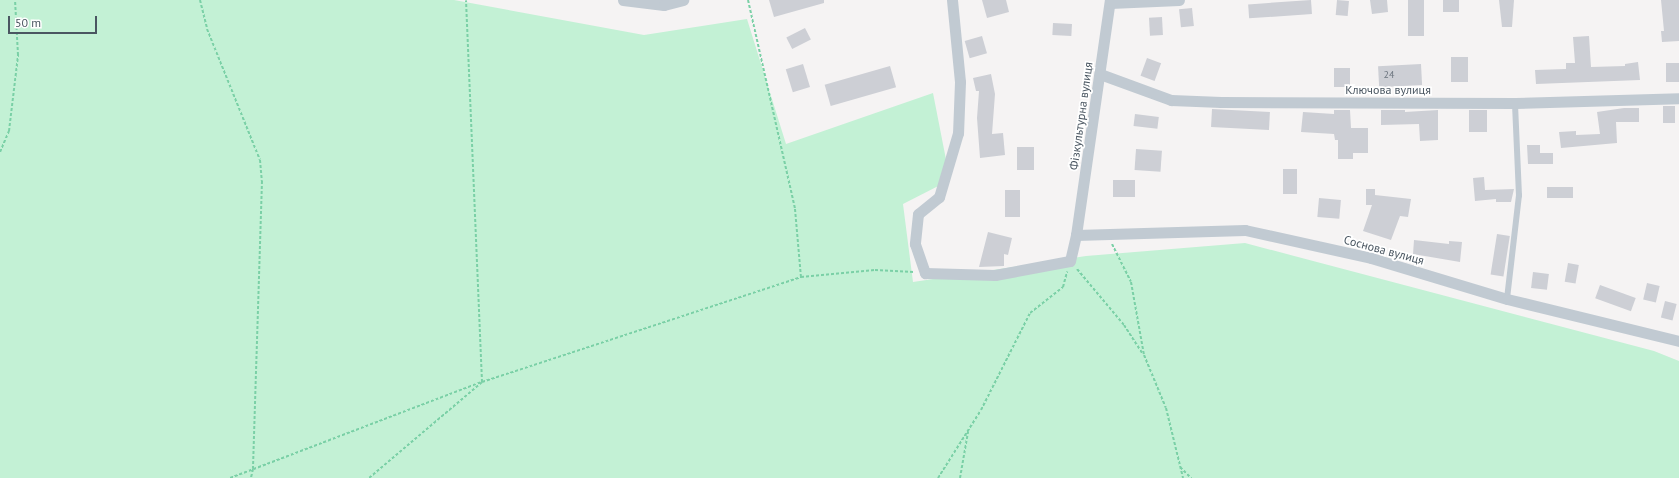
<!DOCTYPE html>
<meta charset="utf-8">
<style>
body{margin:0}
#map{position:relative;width:1679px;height:478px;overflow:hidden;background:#f5f3f3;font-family:"PT Sans",sans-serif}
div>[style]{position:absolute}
.green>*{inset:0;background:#c3f1d5}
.building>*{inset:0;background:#cdcfd5;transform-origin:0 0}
.path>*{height:2px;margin-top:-1px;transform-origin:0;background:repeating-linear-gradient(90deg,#7ad0a6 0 3px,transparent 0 5px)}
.lane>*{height:5.5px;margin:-2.75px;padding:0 2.75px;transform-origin:2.75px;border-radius:2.75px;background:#c1cad2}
.street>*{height:11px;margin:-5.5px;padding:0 5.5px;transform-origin:5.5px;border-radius:5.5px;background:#c1cad2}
span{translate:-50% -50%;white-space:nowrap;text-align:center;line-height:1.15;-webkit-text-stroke:3.5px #fff;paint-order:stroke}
.number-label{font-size:10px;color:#6b747e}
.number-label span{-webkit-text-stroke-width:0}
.street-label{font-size:12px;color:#4a5661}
.scale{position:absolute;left:8px;top:16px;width:89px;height:18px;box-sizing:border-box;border:2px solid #4a5661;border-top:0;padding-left:5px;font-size:12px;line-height:14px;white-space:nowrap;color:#4a5661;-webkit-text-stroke:3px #fff;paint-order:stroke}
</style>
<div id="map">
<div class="green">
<div style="clip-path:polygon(0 0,454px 0,644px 35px,747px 19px,786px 144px,933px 93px,950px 180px,903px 204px,913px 282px,1086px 256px,1245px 243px,1654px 351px,1679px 361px,1679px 478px,0 478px)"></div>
</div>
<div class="building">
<div style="clip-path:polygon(769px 0,824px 0,824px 3px,774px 17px)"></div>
<div style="clip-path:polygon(982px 0,1006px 0,1009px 12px,987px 18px)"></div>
<div style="left:1311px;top:0;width:14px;height:63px;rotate:86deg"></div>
<div style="left:1337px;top:0;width:12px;height:15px;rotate:5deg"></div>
<div style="clip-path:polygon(1370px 0,1387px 0,1388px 12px,1372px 14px)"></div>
<div style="left:1408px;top:0;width:16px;height:36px"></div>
<div style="left:1443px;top:0;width:16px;height:12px"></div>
<div style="clip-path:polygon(1499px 0,1514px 0,1512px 27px,1502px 27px)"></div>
<div style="clip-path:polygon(1661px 0,1679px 0,1679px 41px,1662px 42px,1661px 31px,1664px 31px)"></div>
<div style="left:1192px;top:8px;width:18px;height:13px;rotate:84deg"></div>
<div style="left:1162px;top:17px;width:18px;height:13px;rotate:87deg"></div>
<div style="left:1053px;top:23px;width:19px;height:12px;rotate:3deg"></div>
<div style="left:805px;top:28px;width:13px;height:21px;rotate:63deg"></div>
<div style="left:982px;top:36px;width:18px;height:18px;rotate:74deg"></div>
<div style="clip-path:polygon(1589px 36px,1591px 67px,1625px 66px,1625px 64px,1638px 62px,1640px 80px,1536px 84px,1535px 70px,1566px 69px,1566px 63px,1575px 63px,1573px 37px)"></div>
<div style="left:1451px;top:57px;width:17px;height:25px"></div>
<div style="left:1147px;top:58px;width:15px;height:19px;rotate:20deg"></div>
<div style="left:1666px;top:63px;width:13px;height:19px"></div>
<div style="left:803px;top:64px;width:24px;height:18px;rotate:73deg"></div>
<div style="left:1421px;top:64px;width:21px;height:43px;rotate:87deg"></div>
<div style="left:890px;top:66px;width:22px;height:68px;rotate:74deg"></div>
<div style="left:1334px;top:68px;width:16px;height:19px"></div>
<div style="clip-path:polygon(991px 74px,995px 94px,992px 134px,1003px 133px,1005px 155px,980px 158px,977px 118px,979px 91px,976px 91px,973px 78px)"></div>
<div style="left:1663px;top:106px;width:12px;height:17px"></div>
<div style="clip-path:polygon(1624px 108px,1639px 108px,1639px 122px,1616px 122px,1617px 143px,1561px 148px,1559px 132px,1576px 131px,1576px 135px,1600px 134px,1597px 112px)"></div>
<div style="left:1212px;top:109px;width:58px;height:18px;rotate:3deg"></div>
<div style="clip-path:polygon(1334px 110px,1350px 110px,1351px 128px,1368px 128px,1368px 153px,1353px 153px,1353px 159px,1338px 159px,1338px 140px,1335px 140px,1334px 134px,1301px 132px,1303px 112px,1334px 114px)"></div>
<div style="clip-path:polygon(1381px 110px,1405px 110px,1405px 112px,1438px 110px,1438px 140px,1420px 141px,1419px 124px,1381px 125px)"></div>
<div style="left:1469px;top:110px;width:18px;height:22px"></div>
<div style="left:1135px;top:114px;width:24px;height:12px;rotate:7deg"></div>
<div style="clip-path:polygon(1527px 145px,1540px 145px,1540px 153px,1553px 153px,1553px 164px,1528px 164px)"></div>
<div style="left:1017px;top:147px;width:17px;height:23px"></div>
<div style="left:1136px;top:149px;width:26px;height:21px;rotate:4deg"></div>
<div style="left:1283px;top:169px;width:14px;height:25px"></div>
<div style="clip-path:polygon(1484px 177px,1485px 190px,1514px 189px,1511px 202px,1496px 202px,1496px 199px,1475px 201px,1473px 178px)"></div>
<div style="left:1113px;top:180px;width:22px;height:17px"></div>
<div style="left:1573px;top:187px;width:11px;height:26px;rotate:90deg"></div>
<div style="clip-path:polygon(1366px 189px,1375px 189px,1375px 195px,1411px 199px,1408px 217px,1400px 216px,1391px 240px,1363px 231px,1372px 205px,1366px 205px)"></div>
<div style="left:1005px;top:190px;width:15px;height:27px"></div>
<div style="left:1319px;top:198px;width:22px;height:19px;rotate:5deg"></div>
<div style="clip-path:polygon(988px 232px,1012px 238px,1008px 255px,1004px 254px,1004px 266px,979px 267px)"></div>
<div style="left:1497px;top:234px;width:13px;height:41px;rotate:9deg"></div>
<div style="clip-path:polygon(1414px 240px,1449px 244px,1449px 241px,1462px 242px,1460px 262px,1413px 254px)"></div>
<div style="left:1568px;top:263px;width:11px;height:19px;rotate:10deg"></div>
<div style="left:1533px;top:272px;width:16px;height:16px;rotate:7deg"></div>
<div style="left:1647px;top:283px;width:13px;height:17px;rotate:13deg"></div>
<div style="left:1600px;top:285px;width:38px;height:14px;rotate:20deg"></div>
<div style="left:1665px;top:301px;width:12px;height:17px;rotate:14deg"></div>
</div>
<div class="path">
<div style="left:200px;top:0;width:30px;rotate:76deg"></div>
<div style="left:207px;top:29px;width:141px;rotate:68deg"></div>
<div style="left:260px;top:160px;width:21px;rotate:85deg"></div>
<div style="left:262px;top:181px;width:288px;rotate:91.8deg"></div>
<div style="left:253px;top:469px;width:9px;rotate:103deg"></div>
<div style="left:748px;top:0;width:214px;rotate:77.3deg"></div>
<div style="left:795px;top:209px;width:68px;rotate:85deg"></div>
<div style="left:0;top:152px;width:23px;rotate:-67deg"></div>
<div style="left:9px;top:131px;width:77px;rotate:-83.2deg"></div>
<div style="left:18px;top:55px;width:55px;rotate:-93.1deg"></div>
<div style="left:1112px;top:244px;width:42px;rotate:63.4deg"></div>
<div style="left:1131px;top:282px;width:74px;rotate:79.9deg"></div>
<div style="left:1144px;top:355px;width:57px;rotate:67.5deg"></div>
<div style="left:1166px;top:408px;width:72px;rotate:76.3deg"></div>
<div style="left:1077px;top:269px;width:73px;rotate:50deg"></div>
<div style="left:1124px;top:325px;width:35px;rotate:57deg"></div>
<div style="left:1180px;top:467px;width:16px;rotate:45deg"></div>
<div style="left:230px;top:478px;width:270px;rotate:-20.9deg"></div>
<div style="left:482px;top:382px;width:336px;rotate:-18.2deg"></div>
<div style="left:801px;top:277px;width:74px;rotate:-5.4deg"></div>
<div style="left:875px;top:270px;width:39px;rotate:3deg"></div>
<div style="left:369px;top:478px;width:148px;rotate:-40.3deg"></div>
<div style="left:482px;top:382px;width:382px;rotate:-92.4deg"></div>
<div style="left:938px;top:478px;width:80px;rotate:-57.7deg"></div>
<div style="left:981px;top:410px;width:109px;rotate:-63.2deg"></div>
<div style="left:1030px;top:313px;width:42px;rotate:-38.2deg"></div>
<div style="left:1063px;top:287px;width:16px;rotate:-75deg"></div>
<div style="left:960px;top:478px;width:47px;rotate:-80.1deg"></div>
</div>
<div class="lane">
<div style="left:1507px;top:299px;width:104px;rotate:-83.4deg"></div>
<div style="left:1519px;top:196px;width:93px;rotate:-92.5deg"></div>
</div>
<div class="street">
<div style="left:623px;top:0;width:41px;rotate:7deg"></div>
<div style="left:664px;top:5px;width:20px;rotate:-15deg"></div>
<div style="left:952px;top:0;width:82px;rotate:84.4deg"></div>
<div style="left:960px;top:82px;width:51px;rotate:92.2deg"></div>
<div style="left:958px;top:133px;width:67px;rotate:106.5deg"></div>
<div style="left:939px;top:197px;width:27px;rotate:141deg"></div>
<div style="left:918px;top:214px;width:30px;rotate:96deg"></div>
<div style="left:915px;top:244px;width:31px;rotate:71deg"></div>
<div style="left:925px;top:273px;width:70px;rotate:1.6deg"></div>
<div style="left:995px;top:275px;width:76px;rotate:-10.6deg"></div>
<div style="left:1070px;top:261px;width:27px;rotate:-77deg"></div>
<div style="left:1076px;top:235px;width:237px;rotate:-81.8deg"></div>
<div style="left:1110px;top:3px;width:69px;rotate:-2.5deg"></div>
<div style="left:1100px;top:74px;width:76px;rotate:20.1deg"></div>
<div style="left:1171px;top:100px;width:50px;rotate:2.3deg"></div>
<div style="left:1221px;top:102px;width:294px;rotate:0.2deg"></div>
<div style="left:1515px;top:103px;width:164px;rotate:-1.7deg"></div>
<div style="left:1076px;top:235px;width:169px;rotate:-1.7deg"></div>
<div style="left:1245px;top:230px;width:129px;rotate:12.5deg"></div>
<div style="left:1371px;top:258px;width:142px;rotate:16.8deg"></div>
<div style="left:1507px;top:299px;width:177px;rotate:13.7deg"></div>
</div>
<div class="number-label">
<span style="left:1389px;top:75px">24</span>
</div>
<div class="street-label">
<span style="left:1388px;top:90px">Ключова вулиця</span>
<span style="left:1081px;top:116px;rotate:-82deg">Фізкультурна вулиця</span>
<span style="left:1384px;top:250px;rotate:15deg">Соснова вулиця</span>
</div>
<div class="scale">50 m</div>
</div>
